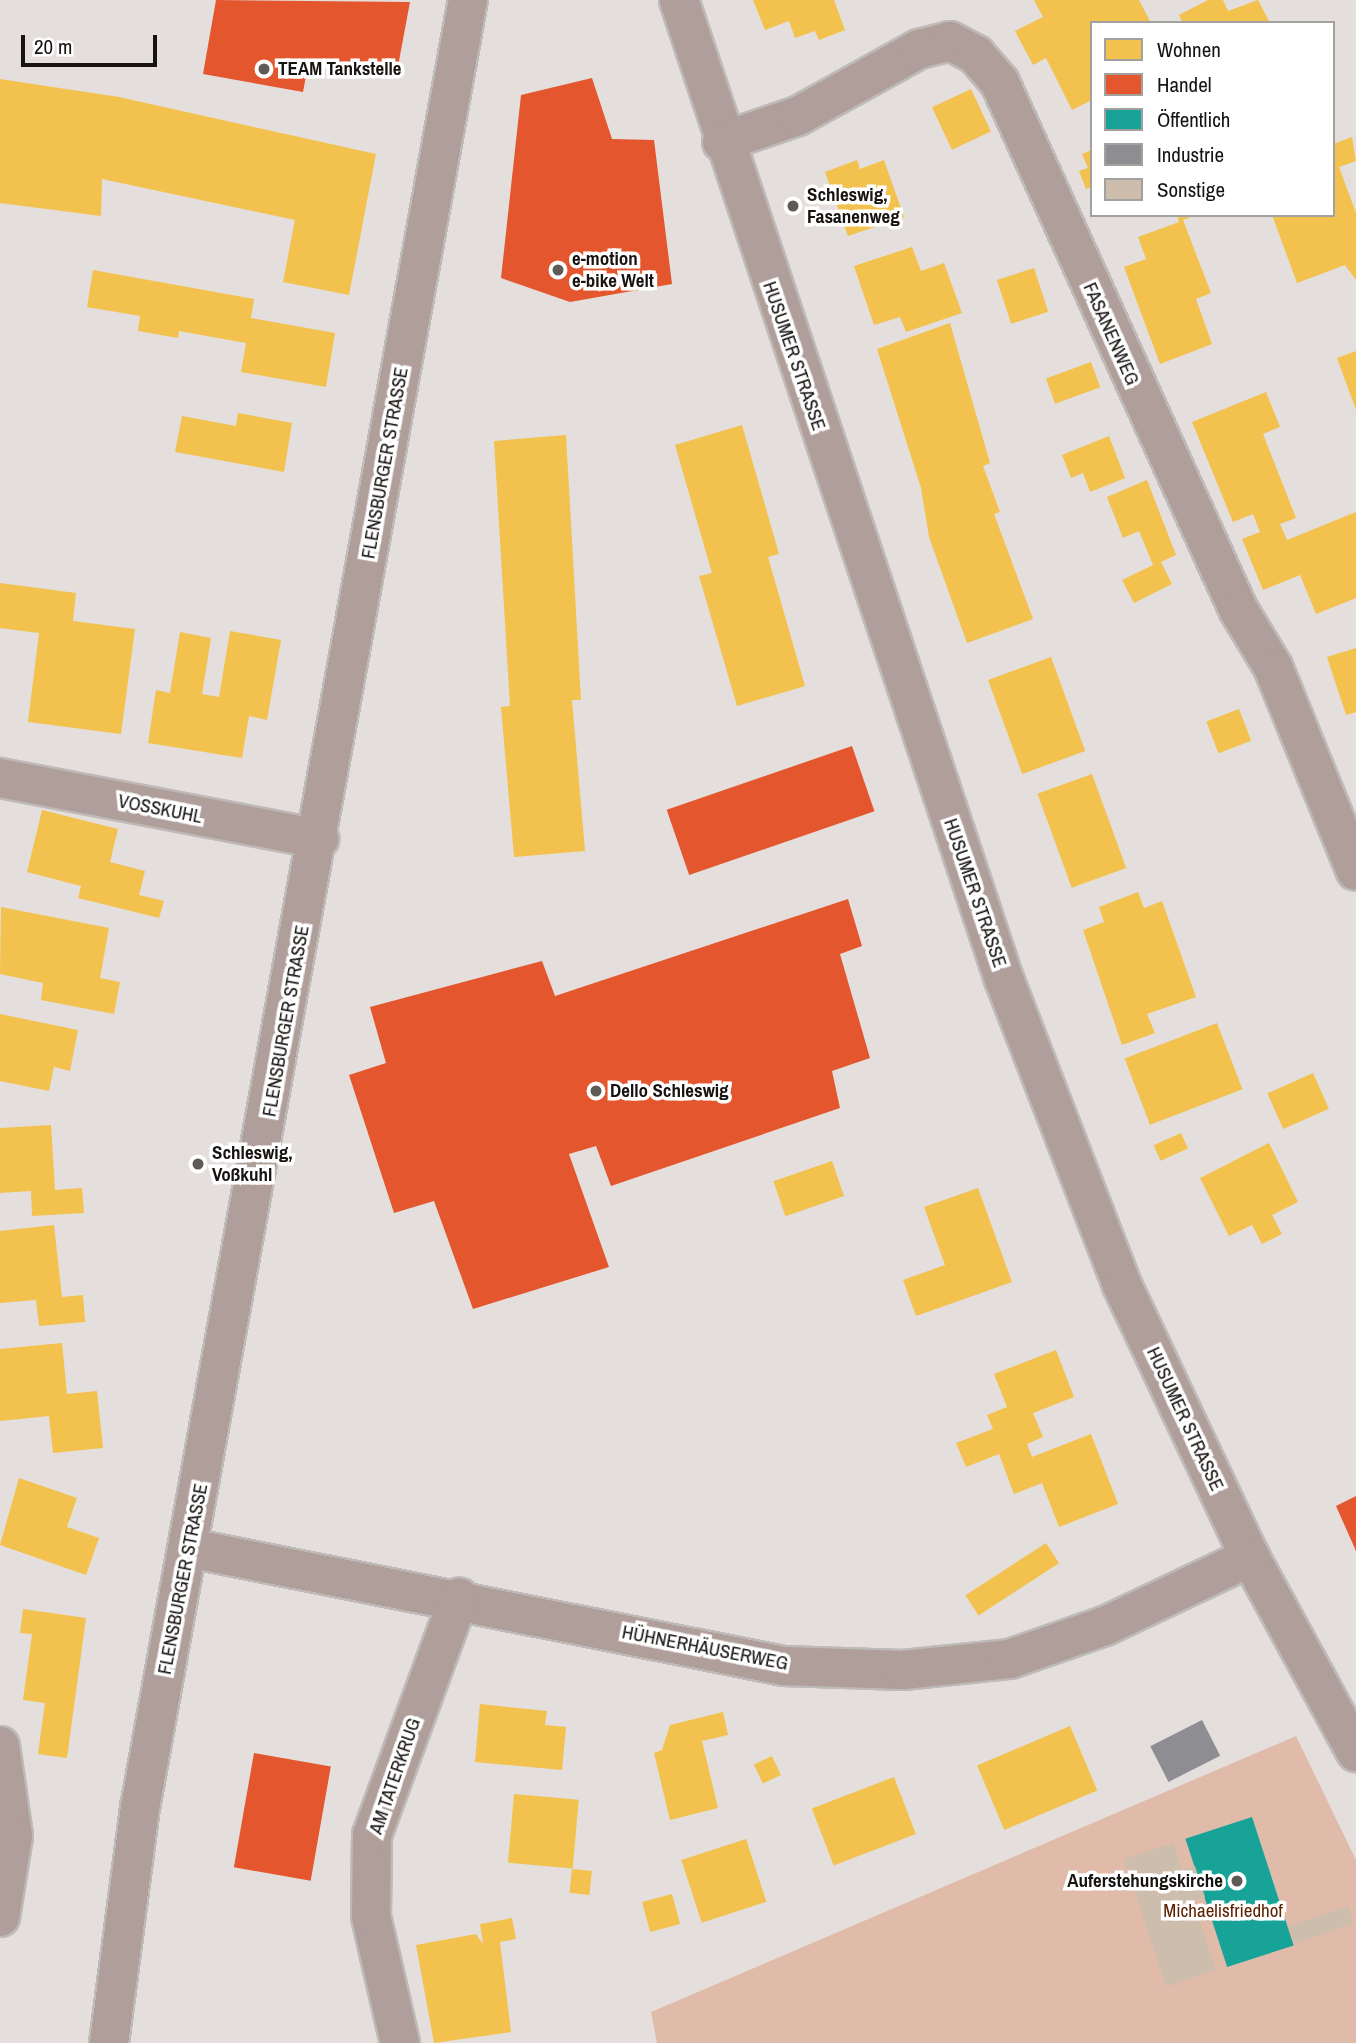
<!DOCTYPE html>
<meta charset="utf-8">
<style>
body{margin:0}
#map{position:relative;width:1356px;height:2043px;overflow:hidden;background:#e4dfdc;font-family:"Archivo Narrow",sans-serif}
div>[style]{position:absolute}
.green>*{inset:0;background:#e0bbaa}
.homes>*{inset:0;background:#f2c14e;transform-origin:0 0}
.shops>*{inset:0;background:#e4572e;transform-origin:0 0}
.public>*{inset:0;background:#17a398;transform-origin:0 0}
.industry>*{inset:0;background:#8d8d92;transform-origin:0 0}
.building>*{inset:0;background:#cdbdad;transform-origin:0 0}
.roads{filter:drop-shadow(2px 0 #bebab8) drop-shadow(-2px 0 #bebab8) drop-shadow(0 2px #bebab8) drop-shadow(0 -2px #bebab8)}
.minor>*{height:38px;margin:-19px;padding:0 19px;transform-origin:19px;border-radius:19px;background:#af9e9a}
.tertiary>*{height:38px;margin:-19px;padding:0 19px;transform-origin:19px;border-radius:19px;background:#af9e9a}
.dots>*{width:19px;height:19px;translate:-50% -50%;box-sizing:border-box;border:4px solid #fff;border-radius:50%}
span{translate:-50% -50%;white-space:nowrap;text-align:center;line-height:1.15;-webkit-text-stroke:7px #fff;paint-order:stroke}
.poi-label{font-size:19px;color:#161311;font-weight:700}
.left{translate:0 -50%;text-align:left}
.right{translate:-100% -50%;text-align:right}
.street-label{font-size:19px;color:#161311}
.park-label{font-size:19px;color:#5c2200}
.legend{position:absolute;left:1090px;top:21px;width:245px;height:196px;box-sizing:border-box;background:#fff;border:2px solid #a2a1a0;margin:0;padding:9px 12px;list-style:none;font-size:21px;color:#161311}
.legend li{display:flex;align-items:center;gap:14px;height:35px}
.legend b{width:35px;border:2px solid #a2a1a0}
.scale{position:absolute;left:21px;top:35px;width:136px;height:32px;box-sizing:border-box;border:4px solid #161311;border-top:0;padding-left:9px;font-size:21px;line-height:24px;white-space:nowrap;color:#161311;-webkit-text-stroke:5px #fff;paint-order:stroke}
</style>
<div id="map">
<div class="green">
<div style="clip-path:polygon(1296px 1736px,1356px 1860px,1356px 2043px,657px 2043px,651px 2012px)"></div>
</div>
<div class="homes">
<div style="clip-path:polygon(753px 0,834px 0,845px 30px,819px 40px,815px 31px,795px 38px,789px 21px,765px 30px)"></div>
<div style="clip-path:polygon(1034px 0,1139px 0,1151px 23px,1092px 23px,1092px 100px,1072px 110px,1046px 58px,1033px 65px,1015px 31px,1043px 17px)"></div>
<div style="clip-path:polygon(1208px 0,1223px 0,1228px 11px,1258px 0,1270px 23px,1183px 23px,1179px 15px)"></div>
<div style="clip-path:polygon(0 79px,119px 97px,376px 154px,349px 295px,283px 282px,295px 220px,102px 179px,101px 216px,0 203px)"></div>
<div style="left:971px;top:89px;width:47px;height:43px;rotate:65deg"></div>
<div style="clip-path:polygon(1352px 137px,1356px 161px,1339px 167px,1356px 213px,1356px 280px,1345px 265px,1297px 283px,1272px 215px,1333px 215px,1333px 144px)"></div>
<div style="clip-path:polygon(1092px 150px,1092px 187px,1086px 189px,1079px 171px,1088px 168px,1082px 154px)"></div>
<div style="clip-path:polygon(857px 160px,860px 169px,884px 160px,904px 217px,848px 236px,825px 172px)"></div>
<div style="clip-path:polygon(1177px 215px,1196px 215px,1183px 220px,1211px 293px,1196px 299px,1212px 344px,1160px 364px,1124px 267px,1146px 259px,1138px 237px,1179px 222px)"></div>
<div style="clip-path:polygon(912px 247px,921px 271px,944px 263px,962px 313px,906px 332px,900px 317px,874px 325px,854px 266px)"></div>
<div style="left:1034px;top:268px;width:46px;height:39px;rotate:72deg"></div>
<div style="clip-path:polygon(93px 270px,254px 299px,251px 318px,335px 333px,326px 387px,241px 372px,246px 343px,179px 331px,178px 338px,138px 331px,140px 316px,87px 307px)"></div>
<div style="clip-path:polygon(950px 323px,990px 463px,983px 466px,1000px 512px,994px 514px,1033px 619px,967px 643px,929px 537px,921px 488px,877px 349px)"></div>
<div style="clip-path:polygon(1356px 351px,1356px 410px,1337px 358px)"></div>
<div style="left:1091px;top:362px;width:27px;height:48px;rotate:70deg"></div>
<div style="clip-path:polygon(1266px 392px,1280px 427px,1263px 434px,1296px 518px,1280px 524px,1287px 540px,1356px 512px,1356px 598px,1316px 614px,1300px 575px,1263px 590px,1242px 539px,1260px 532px,1253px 514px,1233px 522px,1192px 422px)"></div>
<div style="clip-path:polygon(238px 413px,292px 423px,284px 472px,175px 452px,182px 416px,236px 426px)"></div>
<div style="clip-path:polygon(742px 425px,779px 554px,768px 557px,805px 686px,737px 706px,699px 576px,712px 573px,675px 445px)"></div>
<div style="clip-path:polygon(566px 435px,581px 700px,572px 700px,585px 851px,514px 857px,501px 707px,510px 706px,494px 441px)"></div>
<div style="clip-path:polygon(1109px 436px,1125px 478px,1090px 492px,1083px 473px,1071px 478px,1062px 455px)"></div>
<div style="clip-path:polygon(1147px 480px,1176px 555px,1161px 562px,1172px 584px,1134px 603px,1122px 580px,1153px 565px,1139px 531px,1123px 538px,1107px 497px)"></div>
<div style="clip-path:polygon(0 583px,76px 593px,73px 621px,135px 629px,121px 734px,28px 722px,39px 633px,0 628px)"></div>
<div style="clip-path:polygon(230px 631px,281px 640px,267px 720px,249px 716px,242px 758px,148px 743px,156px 690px,170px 693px,180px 632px,211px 638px,202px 694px,219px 697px)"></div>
<div style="clip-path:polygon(1356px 648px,1356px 712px,1346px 715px,1327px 657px)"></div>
<div style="left:1051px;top:657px;width:100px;height:67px;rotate:70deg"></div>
<div style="left:1239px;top:709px;width:34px;height:35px;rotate:69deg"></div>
<div style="left:1092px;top:774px;width:100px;height:58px;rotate:70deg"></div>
<div style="clip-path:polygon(42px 810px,118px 829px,110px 862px,145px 871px,139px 895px,164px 901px,159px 918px,78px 898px,81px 886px,27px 872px)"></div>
<div style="clip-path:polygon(1138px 892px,1144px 908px,1162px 901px,1196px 997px,1147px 1014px,1155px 1033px,1122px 1045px,1083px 930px,1104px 922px,1099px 907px)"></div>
<div style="clip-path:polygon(1px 907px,109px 928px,100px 978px,120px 982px,114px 1014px,41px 1000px,43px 983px,0 974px)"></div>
<div style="clip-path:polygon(0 1014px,78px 1030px,70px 1071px,54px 1067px,49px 1091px,0 1081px)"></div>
<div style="left:1217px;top:1023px;width:71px;height:99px;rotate:69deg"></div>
<div style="left:1313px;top:1073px;width:39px;height:50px;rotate:66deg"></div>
<div style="clip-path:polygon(51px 1125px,55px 1190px,82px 1188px,84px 1213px,32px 1216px,31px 1191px,0 1193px,0 1128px)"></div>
<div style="left:1181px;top:1133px;width:17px;height:30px;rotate:66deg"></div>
<div style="clip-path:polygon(1269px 1143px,1298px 1202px,1272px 1215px,1282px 1234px,1262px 1244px,1252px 1225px,1229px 1236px,1200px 1178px)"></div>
<div style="left:832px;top:1161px;width:37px;height:62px;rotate:71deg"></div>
<div style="clip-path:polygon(978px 1188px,1012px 1282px,916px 1316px,903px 1280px,945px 1265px,924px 1207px)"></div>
<div style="clip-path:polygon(54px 1225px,62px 1297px,83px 1295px,85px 1322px,39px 1326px,36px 1300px,0 1303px,0 1231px)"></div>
<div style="clip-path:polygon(62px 1343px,67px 1394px,97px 1391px,103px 1448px,53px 1453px,49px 1416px,0 1421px,0 1349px)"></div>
<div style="clip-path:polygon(1056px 1350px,1074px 1397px,1033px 1413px,1043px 1437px,1027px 1444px,1032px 1457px,1091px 1434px,1118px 1504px,1059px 1527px,1042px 1483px,1014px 1494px,999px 1454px,966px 1467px,956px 1443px,993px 1429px,987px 1415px,1007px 1407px,994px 1374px)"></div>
<div style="clip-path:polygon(19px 1478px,77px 1498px,67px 1527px,99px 1538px,86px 1575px,0 1545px)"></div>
<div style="left:1046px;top:1543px;width:24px;height:96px;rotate:57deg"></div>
<div style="clip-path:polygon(23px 1609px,86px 1618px,67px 1758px,38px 1754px,45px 1703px,23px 1700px,32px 1634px,20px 1633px)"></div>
<div style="clip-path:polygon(480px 1704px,547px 1711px,545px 1725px,566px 1727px,562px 1770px,475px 1762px)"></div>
<div style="clip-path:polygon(723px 1712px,728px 1735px,702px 1741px,718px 1808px,670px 1820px,654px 1753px,662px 1750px,670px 1725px)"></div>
<div style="left:1070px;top:1726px;width:70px;height:101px;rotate:67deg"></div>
<div style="left:772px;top:1756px;width:21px;height:20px;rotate:65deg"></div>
<div style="left:894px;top:1777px;width:61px;height:88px;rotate:69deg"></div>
<div style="left:514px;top:1794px;width:65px;height:69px;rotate:5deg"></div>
<div style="left:746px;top:1839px;width:66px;height:68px;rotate:72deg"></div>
<div style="left:572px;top:1869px;width:20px;height:24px;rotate:6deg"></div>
<div style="left:672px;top:1894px;width:31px;height:31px;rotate:75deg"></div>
<div style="clip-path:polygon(512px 1918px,516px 1939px,500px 1942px,511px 2032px,434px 2043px,416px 1945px,476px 1934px,483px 1944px,480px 1924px)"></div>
</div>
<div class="shops">
<div style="clip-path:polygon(216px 0,410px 2px,396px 77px,309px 60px,303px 92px,203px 74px)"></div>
<div style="clip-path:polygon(592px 78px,612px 139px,654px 140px,672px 284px,570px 302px,501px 278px,521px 95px)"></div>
<div style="left:852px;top:746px;width:69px;height:196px;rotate:71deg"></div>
<div style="clip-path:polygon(848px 899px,862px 946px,840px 954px,870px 1058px,832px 1071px,840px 1108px,611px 1186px,596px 1146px,569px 1154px,609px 1267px,473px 1309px,434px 1201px,394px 1213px,349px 1075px,386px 1063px,370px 1007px,542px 961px,555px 996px)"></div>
<div style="clip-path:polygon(1356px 1496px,1356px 1551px,1336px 1506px)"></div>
<div style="left:254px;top:1753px;width:78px;height:116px;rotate:10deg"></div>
</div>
<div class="public">
<div style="left:1252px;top:1817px;width:135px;height:70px;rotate:72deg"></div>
</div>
<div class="industry">
<div style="left:1202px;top:1720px;width:40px;height:58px;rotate:63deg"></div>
</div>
<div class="building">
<div style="clip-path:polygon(1173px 1843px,1182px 1870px,1195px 1866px,1205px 1897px,1193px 1901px,1216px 1970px,1166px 1987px,1124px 1859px)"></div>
<div style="left:1348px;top:1906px;width:18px;height:63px;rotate:71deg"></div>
</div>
<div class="roads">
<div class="minor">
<div style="left:679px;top:0;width:1032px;rotate:71.64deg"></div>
<div style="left:1004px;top:979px;width:328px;rotate:68.9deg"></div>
<div style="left:1122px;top:1285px;width:301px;rotate:64.8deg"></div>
<div style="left:1250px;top:1557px;width:222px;rotate:61.5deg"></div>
<div style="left:722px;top:142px;width:80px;rotate:-18.9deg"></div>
<div style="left:798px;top:116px;width:138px;rotate:-29deg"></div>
<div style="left:919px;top:49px;width:32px;rotate:-14deg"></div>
<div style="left:950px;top:41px;width:30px;rotate:28deg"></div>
<div style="left:976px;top:55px;width:37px;rotate:49deg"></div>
<div style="left:1000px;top:83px;width:577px;rotate:65.65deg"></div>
<div style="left:1238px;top:609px;width:68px;rotate:58.9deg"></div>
<div style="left:1273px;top:667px;width:220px;rotate:67.9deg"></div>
<div style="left:0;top:778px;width:325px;rotate:10.8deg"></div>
<div style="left:189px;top:1548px;width:607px;rotate:11.22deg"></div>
<div style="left:784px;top:1666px;width:119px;rotate:1.9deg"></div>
<div style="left:903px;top:1670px;width:108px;rotate:-5.9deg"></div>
<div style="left:1010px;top:1659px;width:101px;rotate:-19.2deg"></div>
<div style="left:1105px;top:1626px;width:161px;rotate:-25.4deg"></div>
<div style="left:0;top:1746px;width:91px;rotate:81.8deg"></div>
<div style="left:13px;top:1836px;width:82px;rotate:99.1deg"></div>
<div style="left:400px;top:2043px;width:130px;rotate:-102.9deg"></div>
<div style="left:371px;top:1916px;width:81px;rotate:-89.3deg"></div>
<div style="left:372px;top:1835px;width:253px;rotate:-69.9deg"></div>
</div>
<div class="tertiary">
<div style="left:109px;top:2043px;width:237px;rotate:-82.5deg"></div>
<div style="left:140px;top:1808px;width:1838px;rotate:-79.72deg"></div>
</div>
</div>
<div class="dots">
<div style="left:264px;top:69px;background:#5e5a58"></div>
<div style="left:793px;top:206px;background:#5e5a58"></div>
<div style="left:558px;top:270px;background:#5e5a58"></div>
<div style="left:596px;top:1091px;background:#5e5a58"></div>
<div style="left:198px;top:1164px;background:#5e5a58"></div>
<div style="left:1237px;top:1881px;background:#5e5a58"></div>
</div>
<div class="poi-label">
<span class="left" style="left:278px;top:69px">TEAM Tankstelle</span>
<span class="left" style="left:807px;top:206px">Schleswig,<br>Fasanenweg</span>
<span class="left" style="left:572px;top:270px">e-motion<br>e-bike Welt</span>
<span class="left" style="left:610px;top:1091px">Dello Schleswig</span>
<span class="left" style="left:212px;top:1164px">Schleswig,<br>Voßkuhl</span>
<span class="right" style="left:1223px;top:1881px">Auferstehungskirche</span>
</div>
<div class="street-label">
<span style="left:1111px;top:334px;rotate:66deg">FASANENWEG</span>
<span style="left:794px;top:356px;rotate:71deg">HUSUMER STRASSE</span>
<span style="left:385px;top:463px;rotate:-80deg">FLENSBURGER STRASSE</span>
<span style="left:160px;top:809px;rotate:11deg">VOSSKUHL</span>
<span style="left:975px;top:893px;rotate:71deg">HUSUMER STRASSE</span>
<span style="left:286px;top:1021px;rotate:-80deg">FLENSBURGER STRASSE</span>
<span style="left:1185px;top:1419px;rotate:65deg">HUSUMER STRASSE</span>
<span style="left:183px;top:1579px;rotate:-79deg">FLENSBURGER STRASSE</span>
<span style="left:705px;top:1648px;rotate:11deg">HÜHNERHÄUSERWEG</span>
<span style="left:395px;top:1776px;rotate:-71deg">AM TATERKRUG</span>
</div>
<div class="park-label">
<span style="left:1223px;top:1911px">Michaelisfriedhof</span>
</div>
<ul class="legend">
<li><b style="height:19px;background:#f2c14e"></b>Wohnen</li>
<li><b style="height:19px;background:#e4572e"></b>Handel</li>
<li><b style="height:19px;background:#17a398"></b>Öffentlich</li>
<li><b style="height:19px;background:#8d8d92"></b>Industrie</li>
<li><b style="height:19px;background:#cdbdad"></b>Sonstige</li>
</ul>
<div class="scale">20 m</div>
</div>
